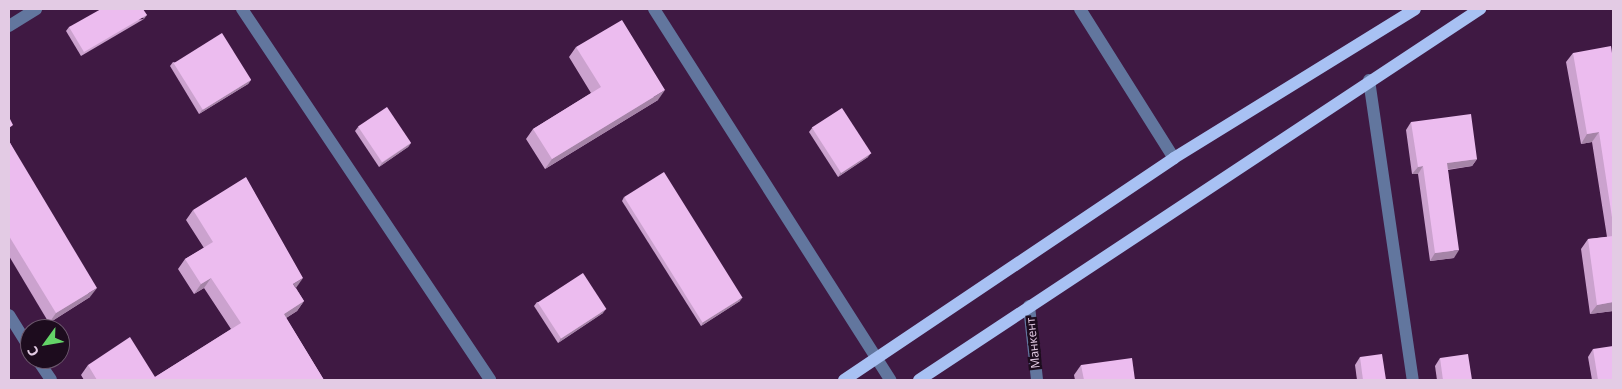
<!DOCTYPE html>
<meta charset="utf-8">
<style>
body{margin:0}
#map{position:relative;width:1622px;height:389px;overflow:hidden;background:#3f1943;font-family:"Open Sans",sans-serif}
div>[style]{position:absolute}
.minor>*{height:12px;margin:-6px;padding:0 6px;transform-origin:6px;border-radius:6px;background:#62769e}
.major>*{height:12px;margin:-6px;padding:0 6px;transform-origin:6px;border-radius:6px;background:#a8c1f3}
.wall>*{inset:0;background:#cba2ce}
.shaded-wall>*{inset:0;background:#a584a7;transform-origin:0 0}
.building>*{inset:0;background:#ecbcef;transform-origin:0 0}
span{translate:-50% -50%;white-space:nowrap;text-align:center;line-height:1.15;-webkit-text-stroke:5px #1d0c1e;paint-order:stroke}
.street-label{font-size:12px;color:#e3cbe4}
.frame{position:absolute;inset:0;border:10px solid #e3cbe4;pointer-events:none}
.north{position:absolute;left:20px;top:319px;width:50px;height:50px;box-sizing:border-box;background:#1d0c1e;border:1px solid #6c586d;border-radius:50%;rotate:238deg;font-size:14px;font-weight:700;line-height:20px;text-align:center;color:#e3cbe4}
.north::after{content:'';display:block;margin:auto;width:18px;height:22px;background:#64d468;clip-path:polygon(50% 0,100% 100%,50% 72%,0 100%)}
</style>
<div id="map">
<div class="minor">
<div style="left:242px;top:9px;width:446px;rotate:56.2deg"></div>
<div style="left:654px;top:9px;width:440px;rotate:57.5deg"></div>
<div style="left:1080px;top:9px;width:176px;rotate:57.8deg"></div>
<div style="left:9px;top:26px;width:32px;rotate:-32deg"></div>
<div style="left:1369px;top:80px;width:303px;rotate:81.7deg"></div>
<div style="left:1029px;top:306px;width:74px;rotate:83.8deg"></div>
<div style="left:9px;top:315px;width:39px;rotate:58deg"></div>
<div style="left:37px;top:359px;width:25px;rotate:56deg"></div>
</div>
<div class="major">
<div style="left:844px;top:380px;width:398px;rotate:-33.9deg"></div>
<div style="left:1174px;top:158px;width:283px;rotate:-31.7deg"></div>
<div style="left:919px;top:380px;width:673px;rotate:-33.48deg"></div>
</div>
<div class="wall">
<div style="clip-path:polygon(144px 19px,81px 56px,66px 31px,69px 27px)"></div>
<div style="clip-path:polygon(576px 47px,658px 100px,545px 169px,526px 139px,533px 129px,591px 93px,569px 57px)"></div>
<div style="clip-path:polygon(1573px 53px,1613px 60px,1613px 311px,1590px 314px,1581px 249px,1588px 239px,1607px 237px,1592px 142px,1581px 144px,1566px 62px)"></div>
<div style="clip-path:polygon(173px 62px,251px 80px,248px 84px,199px 114px,170px 66px)"></div>
<div style="clip-path:polygon(1411px 122px,1477px 159px,1472px 166px,1448px 170px,1454px 258px,1430px 261px,1418px 174px,1412px 174px,1406px 130px)"></div>
<div style="clip-path:polygon(358px 127px,411px 143px,408px 147px,379px 167px,355px 131px)"></div>
<div style="clip-path:polygon(812px 128px,868px 157px,838px 177px,809px 132px)"></div>
<div style="clip-path:polygon(9px 141px,90px 297px,49px 323px,9px 256px)"></div>
<div style="clip-path:polygon(624px 197px,740px 301px,701px 326px,622px 201px)"></div>
<div style="clip-path:polygon(193px 210px,296px 288px,304px 301px,297px 311px,286px 318px,324px 380px,84px 380px,81px 375px,88px 365px,155px 377px,231px 329px,204px 288px,194px 294px,178px 269px,185px 259px,204px 248px,186px 220px)"></div>
<div style="clip-path:polygon(537px 302px,603px 313px,558px 343px,534px 306px)"></div>
<div style="clip-path:polygon(1593px 349px,1613px 380px,1592px 380px,1588px 357px)"></div>
<div style="clip-path:polygon(1360px 357px,1386px 380px,1357px 380px,1355px 365px)"></div>
<div style="clip-path:polygon(1440px 358px,1472px 380px,1437px 380px,1435px 366px)"></div>
<div style="clip-path:polygon(1081px 365px,1135px 380px,1075px 380px,1074px 375px)"></div>
</div>
<div class="shaded-wall">
<div style="left:147px;top:15px;width:5px;height:73px;rotate:127deg"></div>
<div style="clip-path:polygon(251px 80px,248px 84px,199px 114px,202px 110px)"></div>
<div style="clip-path:polygon(665px 90px,658px 100px,545px 169px,552px 159px)"></div>
<div style="clip-path:polygon(1599px 132px,1592px 142px,1581px 144px,1587px 134px)"></div>
<div style="clip-path:polygon(411px 143px,408px 147px,379px 167px,382px 163px)"></div>
<div style="clip-path:polygon(871px 153px,868px 157px,838px 177px,841px 172px)"></div>
<div style="clip-path:polygon(1477px 159px,1472px 166px,1442px 170px,1447px 163px)"></div>
<div style="clip-path:polygon(1423px 166px,1418px 174px,1412px 174px,1418px 167px)"></div>
<div style="clip-path:polygon(1459px 250px,1454px 258px,1430px 261px,1435px 253px)"></div>
<div style="clip-path:polygon(211px 278px,204px 288px,194px 294px,201px 284px)"></div>
<div style="clip-path:polygon(303px 278px,296px 288px,293px 284px)"></div>
<div style="clip-path:polygon(97px 288px,90px 297px,49px 323px,56px 313px)"></div>
<div style="clip-path:polygon(743px 297px,740px 301px,701px 326px,703px 322px)"></div>
<div style="clip-path:polygon(304px 301px,297px 311px,277px 324px,284px 314px)"></div>
<div style="clip-path:polygon(1613px 302px,1613px 311px,1590px 314px,1597px 305px)"></div>
<div style="clip-path:polygon(606px 309px,603px 313px,558px 343px,561px 338px)"></div>
</div>
<div class="building">
<div style="clip-path:polygon(101px 9px,143px 9px,147px 15px,84px 52px,69px 27px)"></div>
<div style="clip-path:polygon(622px 20px,665px 90px,552px 159px,533px 129px,601px 87px,576px 47px)"></div>
<div style="left:222px;top:33px;width:55px;height:57px;rotate:58deg"></div>
<div style="clip-path:polygon(1611px 46px,1613px 60px,1613px 224px,1599px 132px,1587px 134px,1573px 53px)"></div>
<div style="left:387px;top:107px;width:43px;height:35px;rotate:56deg"></div>
<div style="left:842px;top:108px;width:54px;height:36px;rotate:57deg"></div>
<div style="clip-path:polygon(1471px 114px,1477px 159px,1447px 163px,1459px 250px,1435px 253px,1423px 166px,1418px 167px,1411px 122px)"></div>
<div style="clip-path:polygon(9px 117px,13px 125px,9px 128px)"></div>
<div style="clip-path:polygon(9px 141px,97px 288px,56px 313px,9px 236px)"></div>
<div style="left:664px;top:172px;width:148px;height:47px;rotate:58deg"></div>
<div style="clip-path:polygon(246px 177px,303px 278px,293px 284px,304px 301px,284px 314px,324px 380px,97px 380px,88px 365px,130px 337px,155px 377px,241px 323px,211px 278px,201px 284px,185px 259px,213px 242px,193px 210px)"></div>
<div style="clip-path:polygon(1613px 236px,1613px 302px,1597px 305px,1588px 239px)"></div>
<div style="left:583px;top:273px;width:43px;height:54px;rotate:57deg"></div>
<div style="clip-path:polygon(1613px 346px,1613px 380px,1598px 380px,1593px 349px)"></div>
<div style="clip-path:polygon(1382px 354px,1386px 380px,1363px 380px,1360px 357px)"></div>
<div style="clip-path:polygon(1468px 354px,1472px 380px,1443px 380px,1440px 358px)"></div>
<div style="clip-path:polygon(1132px 358px,1135px 380px,1084px 380px,1081px 365px)"></div>
</div>
<div class="street-label">
<span style="left:1033px;top:343px;rotate:-96deg">Манкент</span>
</div>
<div class="frame"></div>
<div class="north">С</div>
</div>
